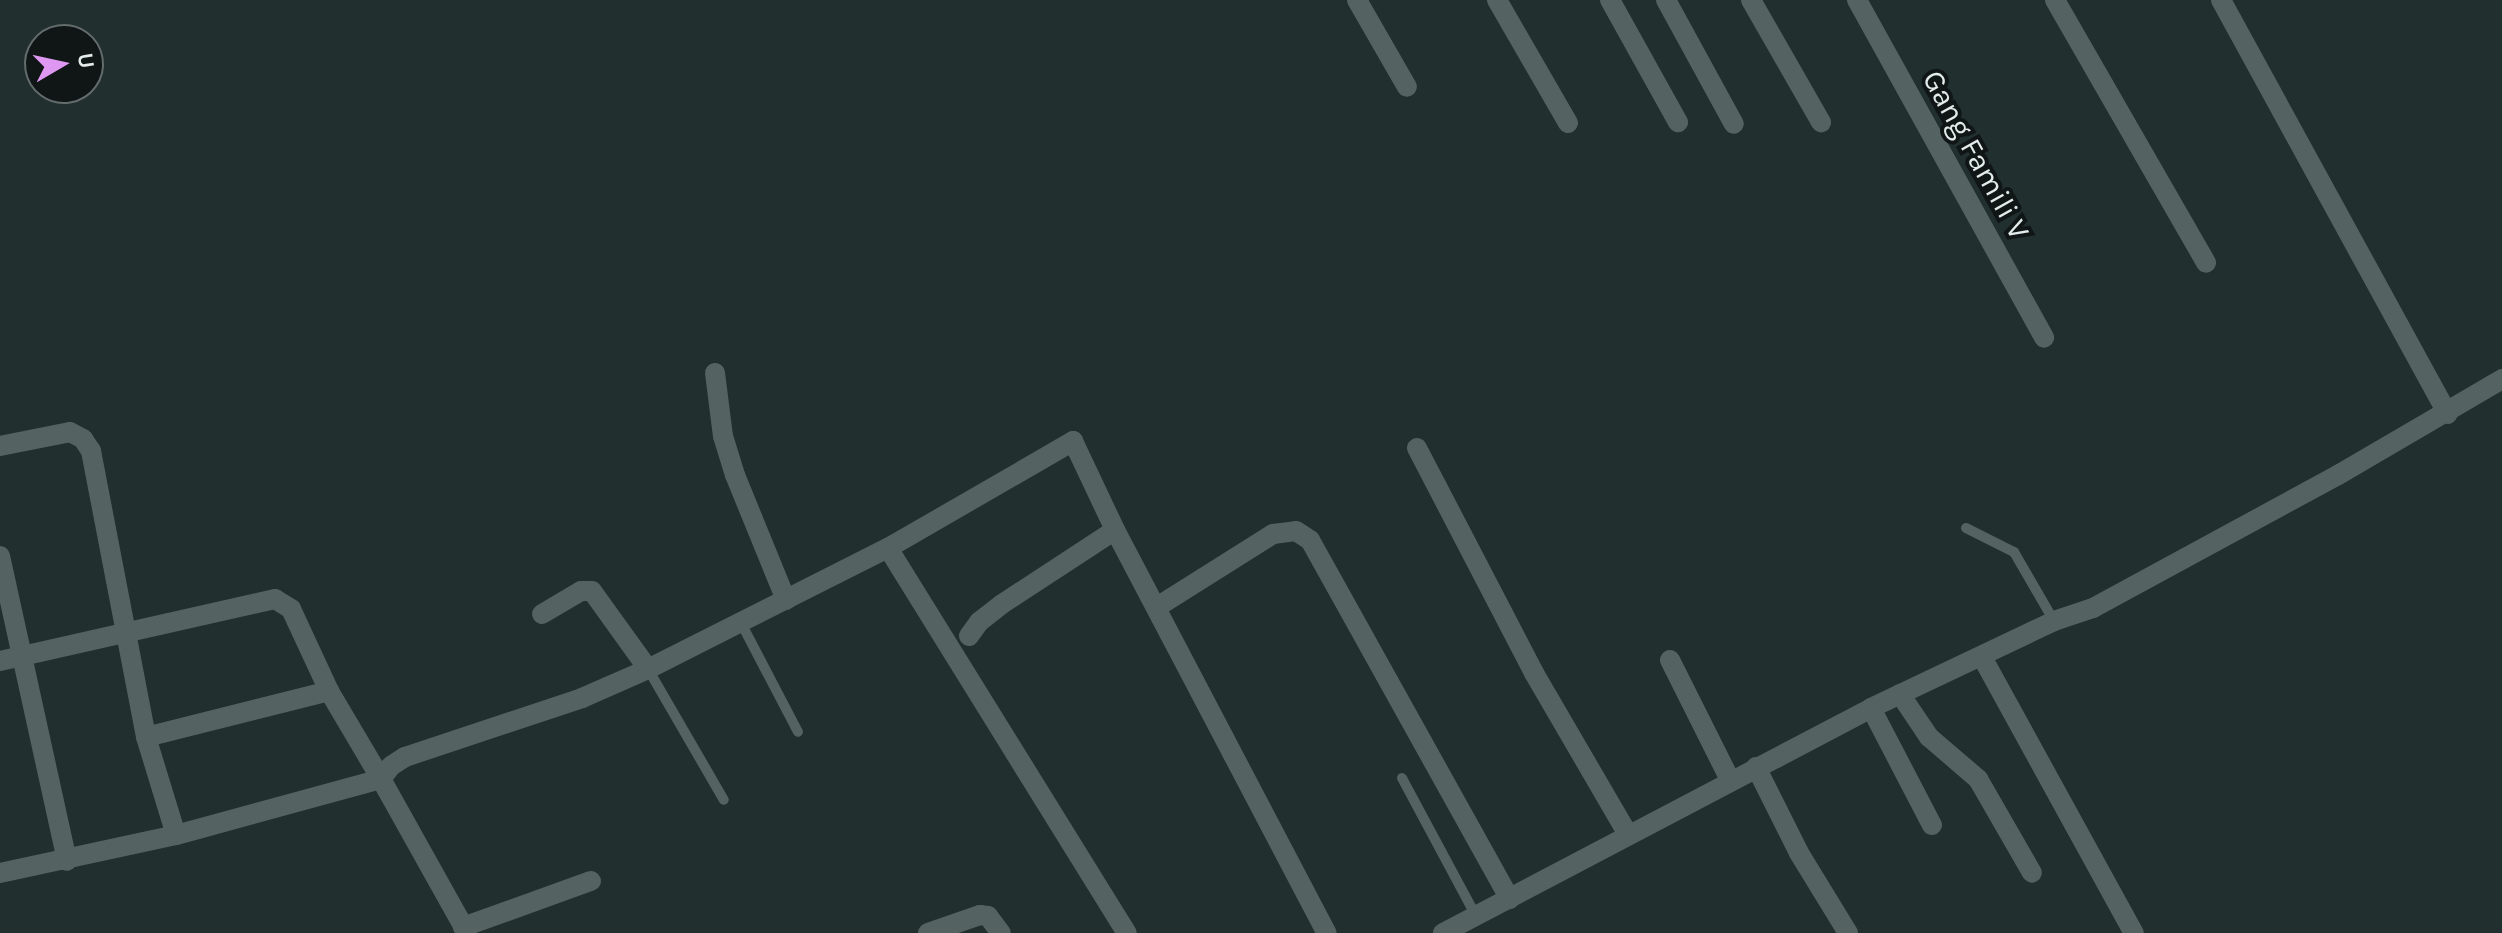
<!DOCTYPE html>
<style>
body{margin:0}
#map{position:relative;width:2502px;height:933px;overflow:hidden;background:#212f2e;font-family:Karla,sans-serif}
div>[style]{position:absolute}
.service>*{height:10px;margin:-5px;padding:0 5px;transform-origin:5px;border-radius:5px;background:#546361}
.minor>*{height:20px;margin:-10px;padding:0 10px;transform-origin:10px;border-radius:10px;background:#546361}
span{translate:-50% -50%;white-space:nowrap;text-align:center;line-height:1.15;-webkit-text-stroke:8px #101615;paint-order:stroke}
.street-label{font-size:30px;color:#e3eceb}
.north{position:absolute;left:24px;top:24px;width:80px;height:80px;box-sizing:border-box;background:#101615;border:2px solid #646c6b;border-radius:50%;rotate:81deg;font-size:22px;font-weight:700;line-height:32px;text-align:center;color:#e3eceb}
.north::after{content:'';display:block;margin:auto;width:28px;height:36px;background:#de98f2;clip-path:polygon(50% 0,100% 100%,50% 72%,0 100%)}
</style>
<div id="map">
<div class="service">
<div style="left:1966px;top:528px;width:54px;rotate:26.6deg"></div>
<div style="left:2014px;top:552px;width:80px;rotate:59.9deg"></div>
<div style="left:740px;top:621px;width:125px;rotate:62.4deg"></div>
<div style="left:648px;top:669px;width:151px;rotate:59.9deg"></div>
<div style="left:1402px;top:778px;width:157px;rotate:61.8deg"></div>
</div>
<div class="minor">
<div style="left:1357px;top:0;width:100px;rotate:60.1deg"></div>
<div style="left:1497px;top:0;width:142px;rotate:60deg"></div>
<div style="left:1610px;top:0;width:140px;rotate:60.9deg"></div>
<div style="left:1666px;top:0;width:141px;rotate:61.3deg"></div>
<div style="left:1751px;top:0;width:141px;rotate:60.2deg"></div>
<div style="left:1857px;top:0;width:386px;rotate:61deg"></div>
<div style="left:2055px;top:0;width:303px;rotate:60.1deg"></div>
<div style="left:2221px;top:0;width:472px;rotate:61.3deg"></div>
<div style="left:715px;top:373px;width:64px;rotate:82.8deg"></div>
<div style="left:723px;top:436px;width:41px;rotate:72.9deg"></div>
<div style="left:735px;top:475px;width:135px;rotate:67.8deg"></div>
<div style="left:0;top:446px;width:71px;rotate:-11.3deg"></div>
<div style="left:70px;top:432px;width:15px;rotate:28deg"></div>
<div style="left:83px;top:439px;width:14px;rotate:56deg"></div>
<div style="left:91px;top:451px;width:291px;rotate:79.1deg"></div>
<div style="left:146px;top:737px;width:102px;rotate:73deg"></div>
<div style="left:1417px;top:448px;width:254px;rotate:62.5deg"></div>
<div style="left:1534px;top:673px;width:185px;rotate:59.8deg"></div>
<div style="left:888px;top:548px;width:453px;rotate:58.2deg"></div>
<div style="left:0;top:556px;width:312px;rotate:77.6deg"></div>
<div style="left:1157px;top:607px;width:137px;rotate:-32.2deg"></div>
<div style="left:1273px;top:534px;width:23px;rotate:-7deg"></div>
<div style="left:1296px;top:531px;width:17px;rotate:33deg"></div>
<div style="left:1310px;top:540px;width:411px;rotate:60.9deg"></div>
<div style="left:542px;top:614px;width:45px;rotate:-30.5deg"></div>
<div style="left:581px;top:591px;width:11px"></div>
<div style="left:592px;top:591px;width:96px;rotate:54.3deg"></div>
<div style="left:969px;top:636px;width:17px;rotate:-54deg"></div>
<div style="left:979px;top:622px;width:29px;rotate:-38deg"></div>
<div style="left:1002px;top:604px;width:135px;rotate:-33.2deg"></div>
<div style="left:1982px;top:657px;width:315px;rotate:61.2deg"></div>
<div style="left:1670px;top:660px;width:134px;rotate:63.4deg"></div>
<div style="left:0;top:661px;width:282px;rotate:-12.7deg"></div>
<div style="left:275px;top:599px;width:19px;rotate:32deg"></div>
<div style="left:291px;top:609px;width:90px;rotate:65.1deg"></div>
<div style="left:329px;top:691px;width:102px;rotate:59.4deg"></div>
<div style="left:381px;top:779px;width:16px;rotate:-52deg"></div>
<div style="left:391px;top:766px;width:17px;rotate:-33deg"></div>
<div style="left:405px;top:757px;width:187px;rotate:-18.4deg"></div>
<div style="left:582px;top:698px;width:72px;rotate:-23.7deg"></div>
<div style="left:648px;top:669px;width:269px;rotate:-26.8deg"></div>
<div style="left:888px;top:548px;width:214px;rotate:-30deg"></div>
<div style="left:1073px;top:441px;width:98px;rotate:64.7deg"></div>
<div style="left:1115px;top:530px;width:455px;rotate:62.3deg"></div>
<div style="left:1900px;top:694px;width:52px;rotate:56deg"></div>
<div style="left:1929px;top:737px;width:65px;rotate:40.6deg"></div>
<div style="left:1978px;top:779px;width:108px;rotate:60.1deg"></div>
<div style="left:1871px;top:708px;width:132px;rotate:62.5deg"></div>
<div style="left:146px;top:737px;width:189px;rotate:-14.1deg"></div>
<div style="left:1756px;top:767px;width:96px;rotate:63.4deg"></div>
<div style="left:1799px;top:853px;width:94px;rotate:58.5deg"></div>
<div style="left:0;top:873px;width:180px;rotate:-12.2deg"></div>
<div style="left:176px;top:835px;width:213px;rotate:-15.3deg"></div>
<div style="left:381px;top:779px;width:176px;rotate:60.8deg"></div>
<div style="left:463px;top:927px;width:136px;rotate:-19.8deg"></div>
<div style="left:928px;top:933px;width:55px;rotate:-19.1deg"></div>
<div style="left:980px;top:915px;width:8px;rotate:7deg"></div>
<div style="left:988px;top:916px;width:21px;rotate:53deg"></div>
<div style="left:1443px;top:933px;width:484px;rotate:-27.7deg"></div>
<div style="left:1871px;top:708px;width:203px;rotate:-25.4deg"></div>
<div style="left:2054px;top:621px;width:41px;rotate:-18.4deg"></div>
<div style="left:2093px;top:608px;width:279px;rotate:-28.5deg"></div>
<div style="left:2338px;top:475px;width:190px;rotate:-30.3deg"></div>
</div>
<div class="street-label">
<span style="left:1976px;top:155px;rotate:61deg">Gang Famili V</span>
</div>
<div class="north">U</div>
</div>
